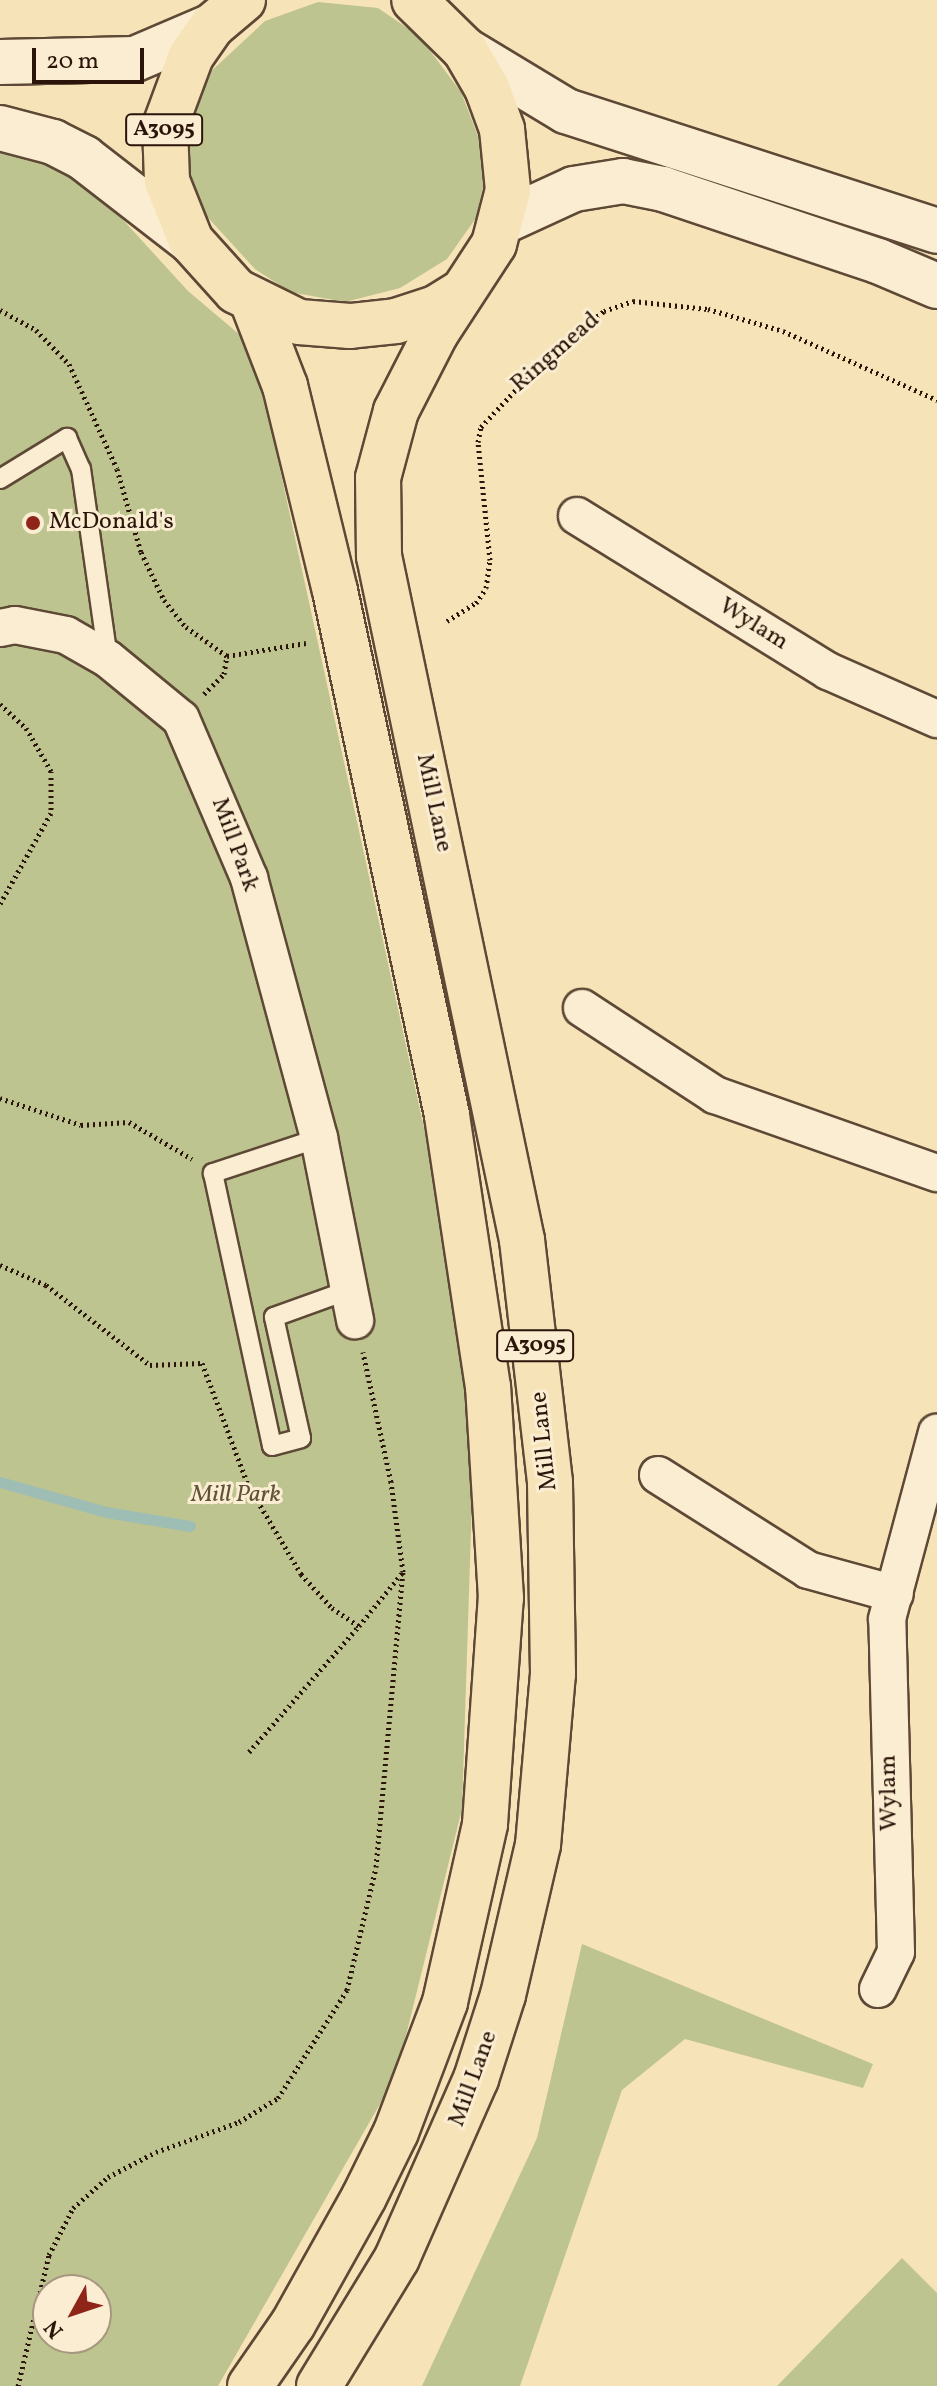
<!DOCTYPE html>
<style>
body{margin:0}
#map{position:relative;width:937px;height:2386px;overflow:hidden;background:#f7e3b8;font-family:Vollkorn,serif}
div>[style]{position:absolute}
.green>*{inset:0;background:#bdc48f}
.stream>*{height:11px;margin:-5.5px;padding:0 5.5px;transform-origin:5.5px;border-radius:5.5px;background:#9ebdb4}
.path>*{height:5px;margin-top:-2.5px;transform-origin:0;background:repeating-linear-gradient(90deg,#2b150a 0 2px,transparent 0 6px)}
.roads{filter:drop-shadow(2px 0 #5e4836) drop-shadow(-2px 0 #5e4836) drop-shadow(0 2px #5e4836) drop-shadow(0 -2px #5e4836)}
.service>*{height:18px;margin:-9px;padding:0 9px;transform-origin:9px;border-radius:9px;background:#faedd1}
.minor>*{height:36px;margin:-18px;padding:0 18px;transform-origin:18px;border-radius:18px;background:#faedd1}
.tertiary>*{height:44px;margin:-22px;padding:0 22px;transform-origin:22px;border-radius:22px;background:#faedd1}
.primary>*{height:44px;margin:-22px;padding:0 22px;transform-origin:22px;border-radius:22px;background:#f7e3b8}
.dots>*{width:22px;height:22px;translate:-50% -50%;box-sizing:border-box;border:4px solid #faedd1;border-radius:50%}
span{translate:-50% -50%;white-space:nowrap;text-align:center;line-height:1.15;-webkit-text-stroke:6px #faedd1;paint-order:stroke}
.shield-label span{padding:2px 6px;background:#faedd1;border:2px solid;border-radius:6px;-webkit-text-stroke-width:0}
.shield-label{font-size:22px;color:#2b150a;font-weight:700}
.street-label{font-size:24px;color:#2b150a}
.poi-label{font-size:24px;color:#2b150a}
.left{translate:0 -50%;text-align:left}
.park-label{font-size:24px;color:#5e5239;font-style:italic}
.north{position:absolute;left:32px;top:2274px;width:80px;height:80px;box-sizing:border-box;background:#faedd1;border:2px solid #a79781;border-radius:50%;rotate:230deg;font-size:22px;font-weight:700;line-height:32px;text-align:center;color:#2b150a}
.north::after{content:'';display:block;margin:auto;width:28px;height:36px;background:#8f2418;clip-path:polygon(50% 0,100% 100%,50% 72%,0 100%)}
.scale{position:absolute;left:32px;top:48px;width:112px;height:36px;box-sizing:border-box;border:4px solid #2b150a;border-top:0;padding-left:10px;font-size:24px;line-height:28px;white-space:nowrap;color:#2b150a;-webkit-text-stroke:6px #faedd1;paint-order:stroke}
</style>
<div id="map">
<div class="green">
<div style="clip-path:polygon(318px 2px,378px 8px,419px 36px,461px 92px,484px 152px,484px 183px,476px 218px,447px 259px,400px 288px,345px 302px,290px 292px,255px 269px,201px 210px,184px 166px,188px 116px,207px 75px,265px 21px)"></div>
<div style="clip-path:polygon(evenodd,0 149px,34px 156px,93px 187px,188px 291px,253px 346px,426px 1137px,474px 1438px,462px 1809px,396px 2076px,218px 2386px,0 2386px,0 149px,48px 2290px,96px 2290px,96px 2338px,48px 2338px,48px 2290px)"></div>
<div style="clip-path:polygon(582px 1944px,873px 2064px,863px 2088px,685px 2039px,622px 2090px,520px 2386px,422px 2386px,537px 2138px)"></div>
<div style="clip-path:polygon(902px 2258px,937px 2293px,937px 2386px,777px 2386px)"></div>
</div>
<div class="stream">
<div style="left:0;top:1482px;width:110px;rotate:15.8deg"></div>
<div style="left:106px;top:1512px;width:85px;rotate:9.5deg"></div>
</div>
<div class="path">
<div style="left:0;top:310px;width:41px;rotate:29.1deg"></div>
<div style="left:36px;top:330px;width:47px;rotate:45.9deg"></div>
<div style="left:69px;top:364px;width:115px;rotate:65.4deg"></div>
<div style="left:117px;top:469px;width:86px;rotate:73.9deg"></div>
<div style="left:141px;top:552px;width:53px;rotate:64.4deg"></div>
<div style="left:164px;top:600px;width:35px;rotate:51deg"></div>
<div style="left:186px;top:627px;width:50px;rotate:35.3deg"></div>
<div style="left:227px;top:656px;width:80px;rotate:-9.3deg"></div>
<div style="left:447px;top:621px;width:34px;rotate:-32deg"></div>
<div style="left:476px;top:603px;width:18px;rotate:-56deg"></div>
<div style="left:486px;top:588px;width:28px;rotate:-82deg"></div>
<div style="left:490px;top:560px;width:119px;rotate:-95.8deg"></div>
<div style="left:478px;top:442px;width:15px;rotate:-79deg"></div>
<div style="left:481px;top:427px;width:107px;rotate:-46.9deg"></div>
<div style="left:554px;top:349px;width:63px;rotate:-37.2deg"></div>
<div style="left:604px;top:311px;width:31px;rotate:-19deg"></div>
<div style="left:633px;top:301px;width:75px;rotate:6.1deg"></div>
<div style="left:708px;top:309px;width:78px;rotate:16.3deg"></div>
<div style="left:783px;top:331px;width:169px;rotate:24.1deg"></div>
<div style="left:204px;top:694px;width:28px;rotate:-45deg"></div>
<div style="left:224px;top:674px;width:18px;rotate:-81deg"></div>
<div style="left:0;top:704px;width:35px;rotate:43deg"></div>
<div style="left:26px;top:728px;width:50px;rotate:59.8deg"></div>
<div style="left:51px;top:771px;width:42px;rotate:90deg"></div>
<div style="left:51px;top:813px;width:104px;rotate:119.3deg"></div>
<div style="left:0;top:1098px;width:85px;rotate:18.4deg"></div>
<div style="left:81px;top:1125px;width:48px;rotate:-3.6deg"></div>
<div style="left:129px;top:1122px;width:73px;rotate:30.4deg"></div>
<div style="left:0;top:1265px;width:50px;rotate:23.5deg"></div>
<div style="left:46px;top:1285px;width:131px;rotate:37.6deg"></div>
<div style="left:150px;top:1365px;width:52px;rotate:-2.2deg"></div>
<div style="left:202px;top:1363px;width:130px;rotate:69.3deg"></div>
<div style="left:248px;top:1485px;width:104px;rotate:59.2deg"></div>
<div style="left:301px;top:1574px;width:46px;rotate:47.6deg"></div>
<div style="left:332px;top:1608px;width:32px;rotate:34deg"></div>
<div style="left:359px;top:1626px;width:68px;rotate:-50.9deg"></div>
<div style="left:249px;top:1752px;width:167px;rotate:-48.9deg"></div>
<div style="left:18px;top:2386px;width:135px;rotate:-76.7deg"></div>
<div style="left:49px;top:2255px;width:53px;rotate:-62.9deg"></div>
<div style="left:73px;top:2208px;width:47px;rotate:-41.5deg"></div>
<div style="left:108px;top:2177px;width:54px;rotate:-27.5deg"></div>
<div style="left:156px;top:2152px;width:88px;rotate:-19.9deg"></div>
<div style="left:239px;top:2122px;width:46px;rotate:-31.6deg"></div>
<div style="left:278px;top:2098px;width:128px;rotate:-57.4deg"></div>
<div style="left:347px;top:1990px;width:126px;rotate:-76.7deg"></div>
<div style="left:376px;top:1867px;width:296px;rotate:-84.8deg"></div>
<div style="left:403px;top:1572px;width:91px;rotate:-97.6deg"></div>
<div style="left:391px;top:1482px;width:133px;rotate:-102.2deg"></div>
</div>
<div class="roads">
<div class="service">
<div style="left:0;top:479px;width:79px;rotate:-31.5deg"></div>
<div style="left:67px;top:438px;width:34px;rotate:66deg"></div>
<div style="left:81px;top:469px;width:192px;rotate:81.9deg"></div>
<div style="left:319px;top:1138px;width:112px;rotate:161.7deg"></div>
<div style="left:213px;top:1173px;width:279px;rotate:77.8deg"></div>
<div style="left:272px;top:1446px;width:30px;rotate:-15deg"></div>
<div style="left:301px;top:1438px;width:124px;rotate:-102.6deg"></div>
<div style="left:274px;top:1317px;width:80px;rotate:-19.8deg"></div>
</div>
<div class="minor">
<div style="left:577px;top:516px;width:295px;rotate:31.7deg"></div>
<div style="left:828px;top:671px;width:119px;rotate:23.8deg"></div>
<div style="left:0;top:628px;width:15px;rotate:-11deg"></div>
<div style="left:15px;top:625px;width:52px;rotate:11.1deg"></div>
<div style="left:66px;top:635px;width:48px;rotate:29.7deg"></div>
<div style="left:108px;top:659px;width:94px;rotate:39.4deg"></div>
<div style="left:181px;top:719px;width:173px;rotate:66.8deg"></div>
<div style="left:249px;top:878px;width:269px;rotate:74.9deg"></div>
<div style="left:319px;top:1138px;width:186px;rotate:78.8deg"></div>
<div style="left:582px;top:1008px;width:159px;rotate:33.2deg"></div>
<div style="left:715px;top:1095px;width:235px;rotate:19.4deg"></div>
<div style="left:658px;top:1475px;width:178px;rotate:32.3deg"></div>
<div style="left:808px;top:1570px;width:90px;rotate:15.4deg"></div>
<div style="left:878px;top:1989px;width:41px;rotate:-64.1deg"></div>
<div style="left:896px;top:1952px;width:333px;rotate:-91.5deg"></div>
<div style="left:887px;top:1619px;width:193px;rotate:-75deg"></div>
</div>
<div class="tertiary">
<div style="left:465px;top:50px;width:118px;rotate:31.1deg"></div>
<div style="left:566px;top:111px;width:390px;rotate:17.9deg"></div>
<div style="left:0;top:62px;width:135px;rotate:-1.3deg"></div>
<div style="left:135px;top:59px;width:84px;rotate:-23.2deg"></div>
<div style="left:0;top:128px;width:55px;rotate:14.8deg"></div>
<div style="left:53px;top:142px;width:35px;rotate:27deg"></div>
<div style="left:84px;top:158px;width:135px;rotate:37.8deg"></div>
<div style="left:502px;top:222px;width:79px;rotate:-24.6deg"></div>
<div style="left:574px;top:189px;width:50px;rotate:-9.3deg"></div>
<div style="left:623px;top:181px;width:41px;rotate:11.3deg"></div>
<div style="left:663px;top:189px;width:227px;rotate:18.5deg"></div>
<div style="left:878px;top:261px;width:64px;rotate:23deg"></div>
</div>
<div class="primary">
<div style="left:243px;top:0;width:40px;rotate:140deg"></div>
<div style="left:212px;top:26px;width:37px;rotate:125deg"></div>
<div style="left:191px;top:56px;width:75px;rotate:110.4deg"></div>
<div style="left:165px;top:126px;width:55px;rotate:87.9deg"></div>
<div style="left:167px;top:181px;width:65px;rotate:68.2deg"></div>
<div style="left:191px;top:241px;width:67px;rotate:48deg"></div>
<div style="left:236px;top:291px;width:70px;rotate:26.2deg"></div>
<div style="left:299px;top:322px;width:51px;rotate:4.5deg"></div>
<div style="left:350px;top:326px;width:46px;rotate:-6.2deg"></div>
<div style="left:396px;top:321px;width:42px;rotate:-18deg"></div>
<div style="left:436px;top:308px;width:31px;rotate:-32deg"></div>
<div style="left:250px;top:2386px;width:75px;rotate:-55.3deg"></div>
<div style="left:293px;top:2324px;width:145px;rotate:-60.8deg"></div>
<div style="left:364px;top:2197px;width:72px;rotate:-63.8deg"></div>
<div style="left:396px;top:2132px;width:139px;rotate:-69.3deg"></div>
<div style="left:445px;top:2002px;width:182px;rotate:-77.3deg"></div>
<div style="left:485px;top:1824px;width:227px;rotate:-86deg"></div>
<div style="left:501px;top:1598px;width:211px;rotate:-93.5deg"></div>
<div style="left:488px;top:1387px;width:275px;rotate:-98.6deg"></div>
<div style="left:447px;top:1115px;width:536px;rotate:-102.06deg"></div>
<div style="left:335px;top:591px;width:211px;rotate:-103.7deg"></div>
<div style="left:285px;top:386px;width:89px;rotate:-111.1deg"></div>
<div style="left:319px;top:2386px;width:150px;rotate:-58.6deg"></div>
<div style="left:397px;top:2258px;width:196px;rotate:-66.2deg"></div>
<div style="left:476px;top:2079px;width:88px;rotate:-72.2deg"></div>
<div style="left:503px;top:1995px;width:154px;rotate:-76.9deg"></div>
<div style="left:538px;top:1845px;width:172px;rotate:-85deg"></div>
<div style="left:553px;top:1674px;width:192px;rotate:-90.9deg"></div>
<div style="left:550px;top:1482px;width:244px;rotate:-96.6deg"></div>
<div style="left:522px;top:1240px;width:699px;rotate:-101.81deg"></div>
<div style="left:379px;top:556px;width:78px;rotate:-90.7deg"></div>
<div style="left:378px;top:478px;width:69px;rotate:-75deg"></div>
<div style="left:396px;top:411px;width:88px;rotate:-62.9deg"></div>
<div style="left:436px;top:333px;width:106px;rotate:-56.9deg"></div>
<div style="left:494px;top:244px;width:56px;rotate:-75.5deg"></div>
<div style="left:508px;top:190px;width:61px;rotate:-95.6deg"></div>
<div style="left:502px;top:129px;width:44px;rotate:-110.1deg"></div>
<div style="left:487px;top:88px;width:44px;rotate:-120.1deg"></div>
<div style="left:465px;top:50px;width:71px;rotate:-135.6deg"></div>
</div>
</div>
<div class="dots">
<div style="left:33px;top:523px;background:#8f2418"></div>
</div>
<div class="shield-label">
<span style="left:164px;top:130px">A3095</span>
<span style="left:535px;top:1346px">A3095</span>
</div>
<div class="street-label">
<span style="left:556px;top:353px;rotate:-41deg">Ringmead</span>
<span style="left:753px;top:625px;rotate:32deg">Wylam</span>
<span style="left:433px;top:803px;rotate:78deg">Mill Lane</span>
<span style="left:234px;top:845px;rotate:70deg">Mill Park</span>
<span style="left:545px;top:1441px;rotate:-96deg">Mill Lane</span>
<span style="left:890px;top:1793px;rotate:-91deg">Wylam</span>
<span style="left:474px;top:2079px;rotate:-70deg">Mill Lane</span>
</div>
<div class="poi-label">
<span class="left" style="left:49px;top:523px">McDonald's</span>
</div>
<div class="park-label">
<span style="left:236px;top:1496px">Mill Park</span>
</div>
<div class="north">N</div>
<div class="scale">20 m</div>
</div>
